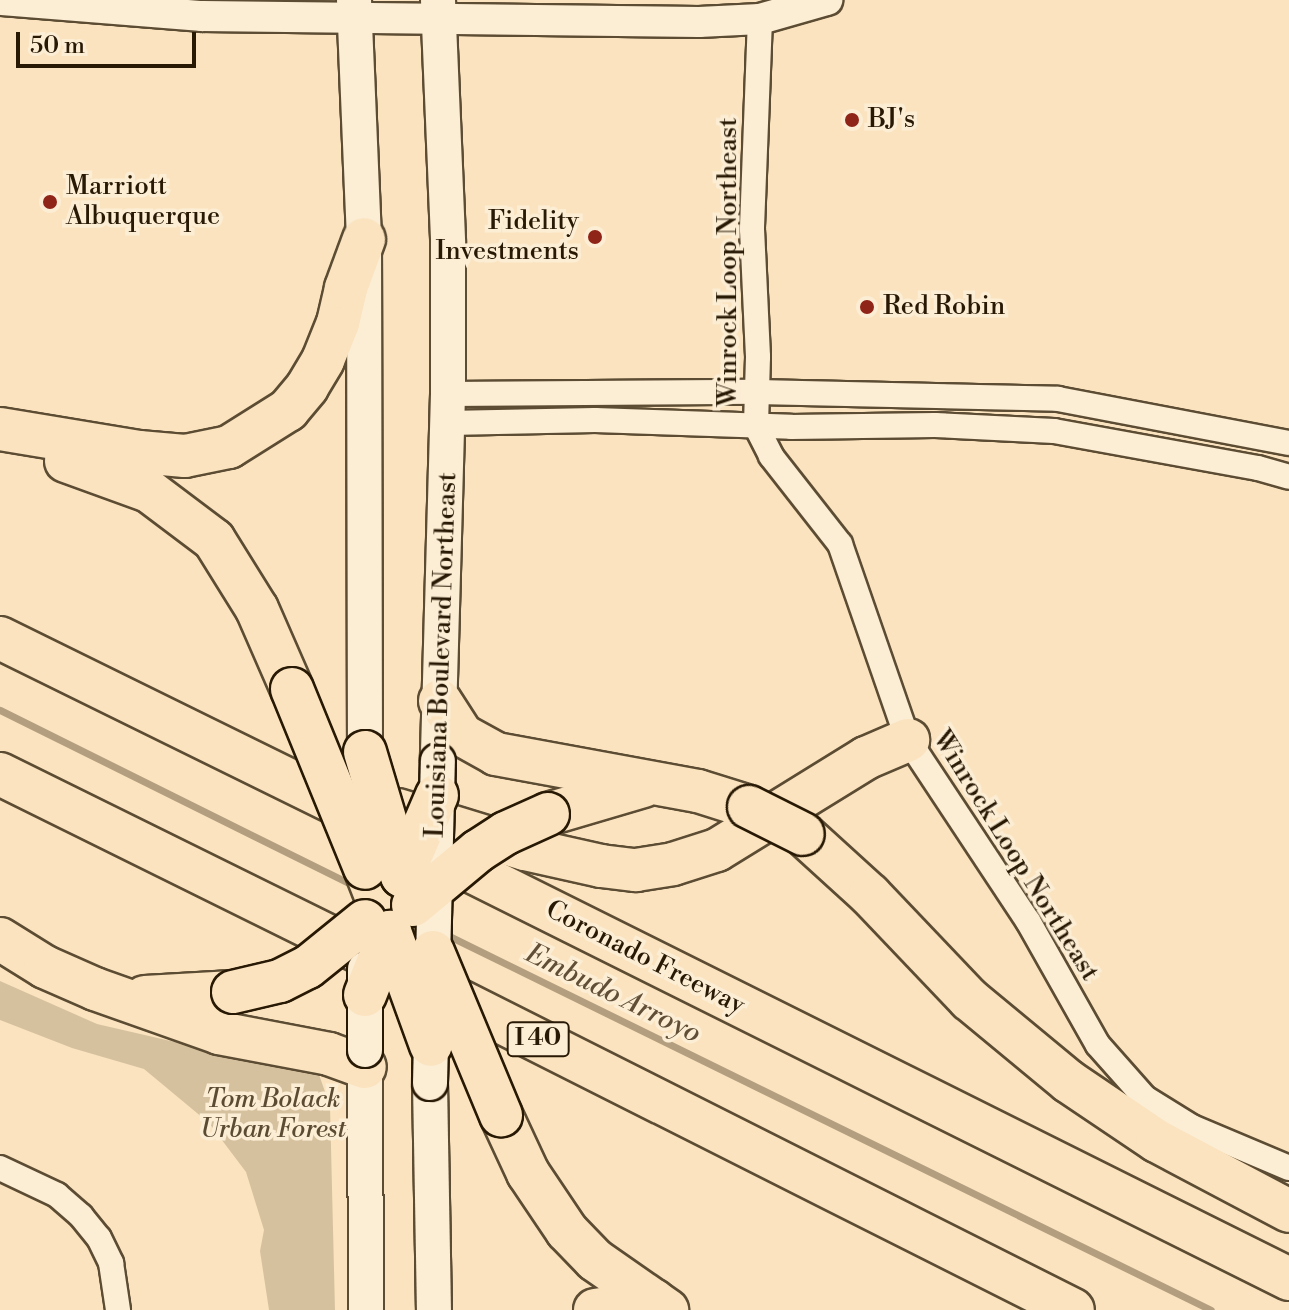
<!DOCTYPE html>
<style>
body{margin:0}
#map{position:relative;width:1289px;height:1310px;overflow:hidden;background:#fae3be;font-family:"Libre Bodoni",serif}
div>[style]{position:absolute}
.green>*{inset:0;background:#d6c19f}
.stream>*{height:7px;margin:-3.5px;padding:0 3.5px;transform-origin:3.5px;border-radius:3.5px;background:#b39e7f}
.roads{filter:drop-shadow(2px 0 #5c4c33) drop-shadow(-2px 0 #5c4c33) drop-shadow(0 2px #5c4c33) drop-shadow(0 -2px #5c4c33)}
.minor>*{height:24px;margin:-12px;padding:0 12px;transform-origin:12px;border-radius:12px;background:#fcedd5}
.tertiary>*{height:30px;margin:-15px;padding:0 15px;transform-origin:15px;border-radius:15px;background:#fcedd5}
.secondary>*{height:34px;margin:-17px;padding:0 17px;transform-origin:17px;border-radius:17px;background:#fcedd5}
.motorway>*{height:42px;margin:-21px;padding:0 21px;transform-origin:21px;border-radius:21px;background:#fae3be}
.bridges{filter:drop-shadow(2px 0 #281905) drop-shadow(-2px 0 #281905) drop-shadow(0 2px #281905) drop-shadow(0 -2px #281905)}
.secondary-bridge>*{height:34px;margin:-17px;padding:0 17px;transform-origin:17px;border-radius:17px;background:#fcedd5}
.motorway-bridge>*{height:42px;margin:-21px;padding:0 21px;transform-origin:21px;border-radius:21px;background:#fae3be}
.dots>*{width:22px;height:22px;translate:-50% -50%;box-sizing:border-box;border:4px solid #fcedd5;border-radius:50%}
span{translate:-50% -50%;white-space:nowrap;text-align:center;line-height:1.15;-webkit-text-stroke:7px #fcedd5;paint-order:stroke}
.shield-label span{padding:2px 6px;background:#fcedd5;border:2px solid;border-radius:6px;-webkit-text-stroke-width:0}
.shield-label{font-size:24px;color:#281905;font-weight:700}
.poi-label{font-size:26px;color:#281905}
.left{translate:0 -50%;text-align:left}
.right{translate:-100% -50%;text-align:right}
.street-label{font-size:26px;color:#281905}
.park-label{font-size:26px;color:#5c4b33;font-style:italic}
.water-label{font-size:28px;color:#604e36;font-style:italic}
.scale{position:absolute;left:16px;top:32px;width:180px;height:36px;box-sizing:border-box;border:4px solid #281905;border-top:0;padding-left:10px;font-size:24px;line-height:28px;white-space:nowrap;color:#281905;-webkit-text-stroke:6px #fcedd5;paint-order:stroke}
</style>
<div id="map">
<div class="green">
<div style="clip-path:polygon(0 981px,97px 1024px,188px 1045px,316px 1066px,330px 1106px,335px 1310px,269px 1310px,260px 1251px,264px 1230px,246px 1172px,209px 1123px,144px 1069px,72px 1048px,0 1020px)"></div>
</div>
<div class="stream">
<div style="left:0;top:710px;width:398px;rotate:26.4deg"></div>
<div style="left:445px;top:934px;width:853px;rotate:26.14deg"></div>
</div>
<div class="roads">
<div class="minor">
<div style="left:760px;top:19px;width:210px;rotate:92.2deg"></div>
<div style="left:752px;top:229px;width:128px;rotate:87.3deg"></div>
<div style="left:758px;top:357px;width:69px;rotate:91.7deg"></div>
<div style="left:756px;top:426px;width:34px;rotate:63deg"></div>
<div style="left:771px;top:456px;width:112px;rotate:51.9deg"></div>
<div style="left:840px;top:544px;width:207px;rotate:70.9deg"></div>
<div style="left:908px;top:740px;width:217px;rotate:56.5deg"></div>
<div style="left:1028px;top:921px;width:142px;rotate:60.6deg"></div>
<div style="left:1098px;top:1045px;width:71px;rotate:48.4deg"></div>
<div style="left:1145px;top:1098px;width:55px;rotate:31.7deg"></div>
<div style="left:1192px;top:1127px;width:105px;rotate:22.9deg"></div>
<div style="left:448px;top:394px;width:309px;rotate:-0.4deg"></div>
<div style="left:757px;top:392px;width:301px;rotate:1.3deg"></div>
<div style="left:1058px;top:399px;width:235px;rotate:10.8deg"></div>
<div style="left:448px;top:423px;width:147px;rotate:-1.2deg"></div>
<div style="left:595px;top:420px;width:196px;rotate:2deg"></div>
<div style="left:791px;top:427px;width:144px;rotate:-0.8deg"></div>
<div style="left:935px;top:425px;width:119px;rotate:2.9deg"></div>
<div style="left:1054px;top:431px;width:207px;rotate:10.3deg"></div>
<div style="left:1258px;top:468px;width:32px;rotate:16deg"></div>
<div style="left:0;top:1168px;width:63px;rotate:25.3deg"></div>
<div style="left:57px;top:1195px;width:32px;rotate:41deg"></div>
<div style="left:81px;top:1216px;width:28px;rotate:51deg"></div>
<div style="left:99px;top:1238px;width:28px;rotate:64deg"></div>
<div style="left:111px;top:1263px;width:48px;rotate:81.5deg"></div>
</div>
<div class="tertiary">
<div style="left:2px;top:0;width:201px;rotate:4.6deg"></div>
<div style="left:202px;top:16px;width:497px;rotate:0.7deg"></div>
<div style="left:699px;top:22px;width:61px;rotate:-2.8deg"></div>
<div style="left:760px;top:19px;width:70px;rotate:-15.8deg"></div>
</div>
<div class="secondary">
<div style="left:354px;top:0;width:239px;rotate:87.6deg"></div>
<div style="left:364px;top:239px;width:513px;rotate:89.89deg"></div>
<div style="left:438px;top:0;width:243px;rotate:87.6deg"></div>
<div style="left:448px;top:243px;width:151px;rotate:90deg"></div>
<div style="left:448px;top:394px;width:367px;rotate:91.6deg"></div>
<div style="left:365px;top:1050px;width:260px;rotate:89.8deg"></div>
<div style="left:430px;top:1083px;width:227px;rotate:89deg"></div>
</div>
<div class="motorway">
<div style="left:0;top:429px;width:141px;rotate:9.4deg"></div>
<div style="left:139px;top:452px;width:46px;rotate:5deg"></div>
<div style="left:185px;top:456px;width:45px;rotate:-11.6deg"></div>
<div style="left:229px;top:447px;width:70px;rotate:-32.1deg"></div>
<div style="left:288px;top:410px;width:30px;rotate:-50deg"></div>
<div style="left:307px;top:387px;width:31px;rotate:-59deg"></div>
<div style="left:323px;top:360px;width:40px;rotate:-68deg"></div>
<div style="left:338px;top:323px;width:36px;rotate:-77deg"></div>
<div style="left:346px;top:288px;width:52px;rotate:-69.8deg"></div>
<div style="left:66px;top:461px;width:88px;rotate:19.9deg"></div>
<div style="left:149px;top:491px;width:81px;rotate:37deg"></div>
<div style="left:214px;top:540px;width:81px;rotate:58.1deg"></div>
<div style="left:257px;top:609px;width:87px;rotate:66.4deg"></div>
<div style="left:0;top:638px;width:402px;rotate:26.2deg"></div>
<div style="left:440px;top:701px;width:40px;rotate:57.1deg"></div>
<div style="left:462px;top:735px;width:39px;rotate:29deg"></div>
<div style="left:496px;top:754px;width:205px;rotate:10.4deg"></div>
<div style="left:698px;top:791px;width:53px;rotate:17.4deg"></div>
<div style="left:0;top:774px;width:411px;rotate:26.3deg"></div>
<div style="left:398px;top:810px;width:133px;rotate:17.1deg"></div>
<div style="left:525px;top:849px;width:78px;rotate:12.6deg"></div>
<div style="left:601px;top:866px;width:35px;rotate:7deg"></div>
<div style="left:636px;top:870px;width:37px;rotate:-9deg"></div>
<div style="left:673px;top:864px;width:46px;rotate:-17.7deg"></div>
<div style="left:717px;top:850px;width:175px;rotate:-31.7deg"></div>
<div style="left:866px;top:758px;width:46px;rotate:-23.2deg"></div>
<div style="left:548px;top:814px;width:99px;rotate:-16.4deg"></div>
<div style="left:803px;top:834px;width:91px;rotate:42.3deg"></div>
<div style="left:870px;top:895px;width:144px;rotate:46.4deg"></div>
<div style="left:969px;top:999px;width:129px;rotate:39.6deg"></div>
<div style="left:1068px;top:1081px;width:107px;rotate:34deg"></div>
<div style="left:1157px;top:1141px;width:149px;rotate:27.9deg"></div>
<div style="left:431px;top:851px;width:959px;rotate:26.51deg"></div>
<div style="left:365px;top:868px;width:69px;rotate:68.7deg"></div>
<div style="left:390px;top:932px;width:30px;rotate:-49deg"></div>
<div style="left:0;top:939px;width:53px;rotate:31.9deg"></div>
<div style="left:45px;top:967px;width:55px;rotate:23.7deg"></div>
<div style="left:95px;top:989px;width:132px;rotate:19.5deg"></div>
<div style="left:219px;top:1033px;width:112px;rotate:10.8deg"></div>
<div style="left:329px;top:1054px;width:38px;rotate:20deg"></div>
<div style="left:428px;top:985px;width:722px;rotate:26.74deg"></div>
<div style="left:145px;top:997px;width:88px;rotate:-3.3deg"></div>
<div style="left:501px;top:1115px;width:64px;rotate:65deg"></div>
<div style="left:528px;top:1173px;width:70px;rotate:56.1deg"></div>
<div style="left:567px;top:1231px;width:40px;rotate:46deg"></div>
<div style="left:595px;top:1260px;width:88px;rotate:34.8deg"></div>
<div style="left:595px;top:1310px;width:60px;rotate:-8.7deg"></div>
</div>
</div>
<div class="bridges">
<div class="secondary-bridge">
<div style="left:365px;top:969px;width:81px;rotate:90deg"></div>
<div style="left:430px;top:1083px;width:322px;rotate:-88.6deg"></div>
</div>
<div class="motorway-bridge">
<div style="left:292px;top:689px;width:193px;rotate:67.8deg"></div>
<div style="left:365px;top:752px;width:129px;rotate:73.4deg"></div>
<div style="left:749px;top:807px;width:60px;rotate:26.6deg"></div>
<div style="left:402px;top:876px;width:88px;rotate:-66.6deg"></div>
<div style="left:413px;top:905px;width:85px;rotate:-39.7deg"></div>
<div style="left:478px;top:851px;width:33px;rotate:-33deg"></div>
<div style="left:506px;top:833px;width:46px;rotate:-24.3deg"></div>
<div style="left:390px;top:932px;width:120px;rotate:70.1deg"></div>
<div style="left:433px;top:952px;width:177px;rotate:67.4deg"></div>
<div style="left:233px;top:992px;width:48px;rotate:-13.2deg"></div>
<div style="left:280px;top:981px;width:31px;rotate:-27deg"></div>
<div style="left:308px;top:967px;width:73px;rotate:-38.9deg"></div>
<div style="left:365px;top:995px;width:68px;rotate:-68.4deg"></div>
</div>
</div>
<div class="dots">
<div style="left:852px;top:120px;background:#8f2418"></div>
<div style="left:50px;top:202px;background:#8f2418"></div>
<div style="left:595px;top:237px;background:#8f2418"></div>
<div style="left:867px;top:307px;background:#8f2418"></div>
</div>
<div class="shield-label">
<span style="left:538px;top:1039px">I 40</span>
</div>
<div class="poi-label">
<span class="left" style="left:868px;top:120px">BJ's</span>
<span class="left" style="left:66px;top:202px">Marriott<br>Albuquerque</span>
<span class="right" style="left:579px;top:237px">Fidelity<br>Investments</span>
<span class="left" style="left:883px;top:307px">Red Robin</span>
</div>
<div class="street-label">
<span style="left:729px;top:262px;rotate:-90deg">Winrock Loop Northeast</span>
<span style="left:442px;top:655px;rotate:-88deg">Louisiana Boulevard Northeast</span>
<span style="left:1015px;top:856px;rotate:58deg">Winrock Loop Northeast</span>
<span style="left:645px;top:958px;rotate:27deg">Coronado Freeway</span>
</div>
<div class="park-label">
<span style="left:273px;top:1115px">Tom Bolack<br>Urban Forest</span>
</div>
<div class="water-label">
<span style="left:613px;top:994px;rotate:26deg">Embudo Arroyo</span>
</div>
<div class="scale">50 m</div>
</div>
